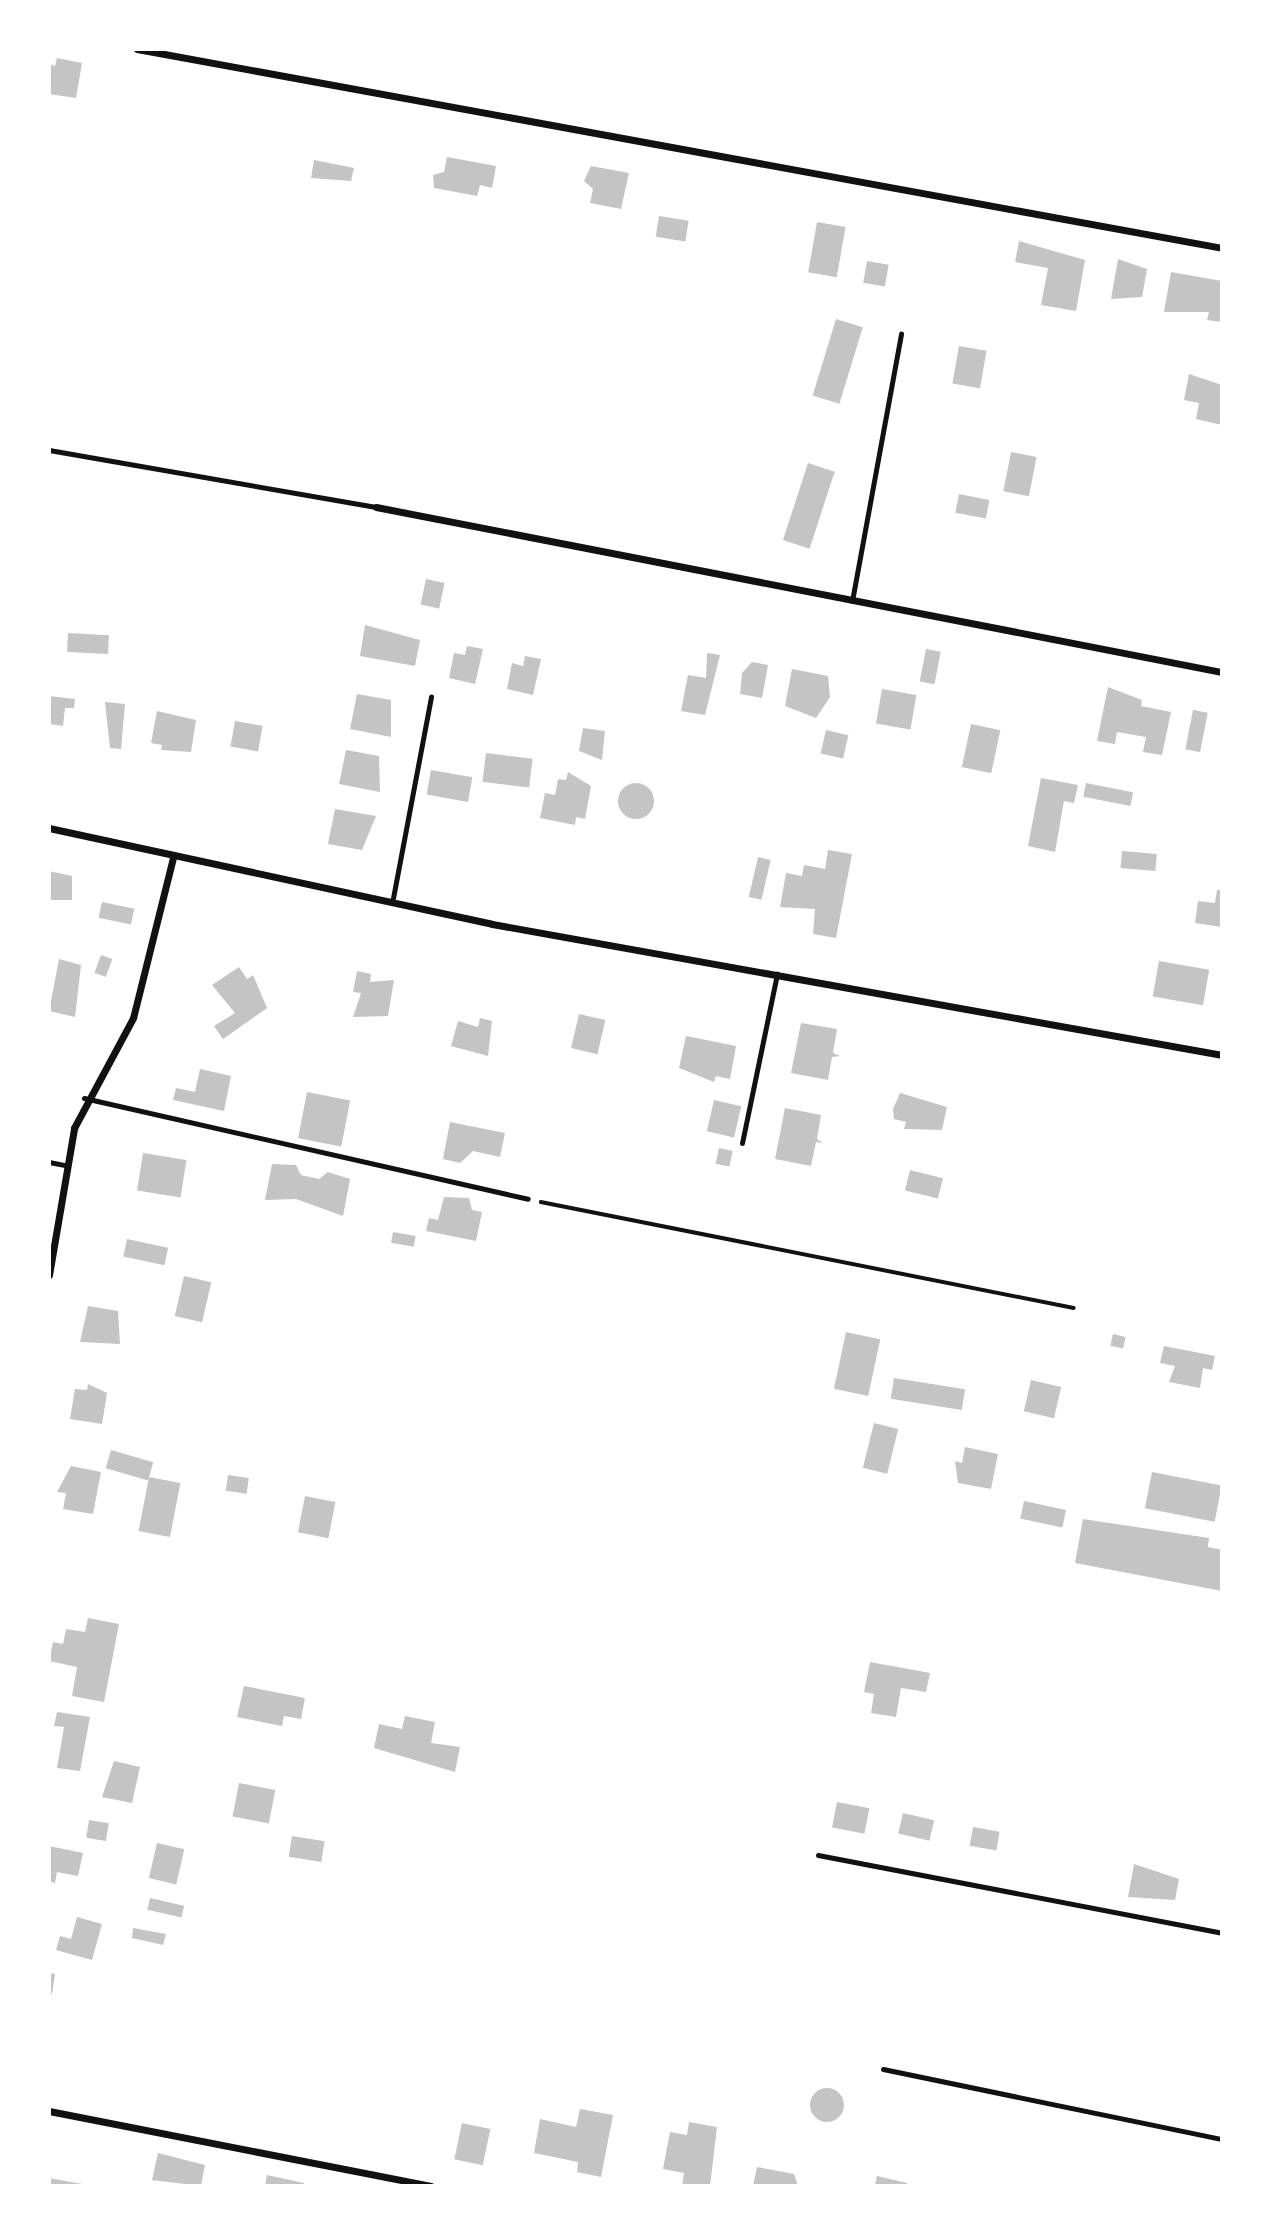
<!DOCTYPE html>
<style>
body{margin:0}
#map{position:relative;width:1271px;height:2235px;overflow:hidden;background:#fff;font-family:"Open Sans",sans-serif}
div>[style]{position:absolute}
.building>*{inset:0;background:#c4c4c4;transform-origin:0 0}
.round{border-radius:50%}
.path>*{height:3.5px;margin:-1.75px;padding:0 1.75px;transform-origin:1.75px;border-radius:1.75px;background:#111}
.service>*{height:5px;margin:-2.5px;padding:0 2.5px;transform-origin:2.5px;border-radius:2.5px;background:#111}
.minor>*{height:7px;margin:-3.5px;padding:0 3.5px;transform-origin:3.5px;border-radius:3.5px;background:#111}
span{translate:-50% -50%;white-space:nowrap;text-align:center;line-height:1.15;-webkit-text-stroke:5px #fff;paint-order:stroke}
.frame{position:absolute;inset:0;border:51px solid #fff;pointer-events:none}
</style>
<div id="map">
<div class="building">
<div style="clip-path:polygon(57px 58px,82px 63px,76px 98px,49px 94px,49px 64px,55px 66px)"></div>
<div style="clip-path:polygon(447px 157px,496px 166px,492px 188px,480px 185px,477px 196px,434px 188px,433px 175px,444px 172px)"></div>
<div style="clip-path:polygon(314px 160px,354px 168px,351px 181px,311px 178px)"></div>
<div style="clip-path:polygon(591px 166px,629px 173px,621px 209px,590px 203px,593px 189px,584px 181px)"></div>
<div style="left:659px;top:216px;width:30px;height:21px;rotate:9deg"></div>
<div style="left:817px;top:222px;width:29px;height:51px;rotate:10deg"></div>
<div style="clip-path:polygon(1019px 241px,1085px 260px,1076px 311px,1041px 305px,1048px 268px,1015px 262px)"></div>
<div style="clip-path:polygon(1118px 259px,1147px 269px,1142px 297px,1111px 299px)"></div>
<div style="left:867px;top:261px;width:22px;height:22px;rotate:10deg"></div>
<div style="clip-path:polygon(1171px 272px,1222px 281px,1222px 322px,1207px 320px,1209px 312px,1164px 312px)"></div>
<div style="left:836px;top:319px;width:28px;height:80px;rotate:17deg"></div>
<div style="left:959px;top:346px;width:28px;height:38px;rotate:10deg"></div>
<div style="clip-path:polygon(1189px 374px,1222px 385px,1222px 425px,1196px 419px,1199px 403px,1184px 400px)"></div>
<div style="left:1011px;top:452px;width:26px;height:40px;rotate:11deg"></div>
<div style="left:808px;top:463px;width:28px;height:81px;rotate:18deg"></div>
<div style="left:959px;top:494px;width:31px;height:19px;rotate:11deg"></div>
<div style="left:426px;top:579px;width:19px;height:26px;rotate:12deg"></div>
<div style="clip-path:polygon(365px 625px,420px 640px,415px 666px,360px 656px)"></div>
<div style="left:68px;top:633px;width:41px;height:19px;rotate:3deg"></div>
<div style="clip-path:polygon(467px 646px,483px 649px,475px 684px,449px 678px,454px 653px,465px 655px)"></div>
<div style="left:926px;top:649px;width:15px;height:33px;rotate:11deg"></div>
<div style="clip-path:polygon(707px 653px,720px 655px,705px 715px,681px 711px,688px 675px,706px 678px)"></div>
<div style="clip-path:polygon(525px 656px,541px 659px,533px 695px,507px 689px,512px 663px,523px 666px)"></div>
<div style="clip-path:polygon(752px 662px,768px 665px,762px 698px,740px 694px,742px 673px)"></div>
<div style="clip-path:polygon(792px 669px,828px 676px,830px 697px,816px 718px,785px 706px)"></div>
<div style="clip-path:polygon(1108px 687px,1142px 700px,1141px 706px,1171px 712px,1162px 755px,1143px 752px,1146px 737px,1117px 732px,1115px 744px,1097px 741px)"></div>
<div style="left:882px;top:689px;width:35px;height:35px;rotate:10deg"></div>
<div style="clip-path:polygon(357px 694px,391px 700px,391px 737px,350px 729px)"></div>
<div style="clip-path:polygon(49px 696px,75px 699px,74px 708px,65px 708px,63px 726px,49px 724px)"></div>
<div style="clip-path:polygon(105px 702px,125px 704px,121px 749px,110px 748px)"></div>
<div style="left:1193px;top:710px;width:15px;height:40px;rotate:11deg"></div>
<div style="clip-path:polygon(157px 711px,196px 720px,191px 752px,161px 750px,162px 745px,151px 743px)"></div>
<div style="left:235px;top:721px;width:28px;height:26px;rotate:10deg"></div>
<div style="left:971px;top:724px;width:30px;height:44px;rotate:12deg"></div>
<div style="clip-path:polygon(583px 728px,605px 731px,602px 760px,579px 751px)"></div>
<div style="left:826px;top:730px;width:23px;height:24px;rotate:13deg"></div>
<div style="clip-path:polygon(346px 750px,379px 756px,380px 792px,339px 784px)"></div>
<div style="left:486px;top:753px;width:47px;height:29px;rotate:7deg"></div>
<div style="left:431px;top:770px;width:42px;height:25px;rotate:10deg"></div>
<div style="clip-path:polygon(568px 772px,591px 786px,585px 819px,576px 817px,575px 825px,540px 818px,545px 793px,555px 795px,558px 779px,566px 780px)"></div>
<div style="clip-path:polygon(1041px 778px,1078px 785px,1074px 803px,1064px 801px,1055px 852px,1028px 846px)"></div>
<div class="round" style="left:618px;top:783px;width:36px;height:36px"></div>
<div style="left:1086px;top:783px;width:48px;height:14px;rotate:11deg"></div>
<div style="clip-path:polygon(335px 809px,376px 816px,362px 850px,328px 844px)"></div>
<div style="clip-path:polygon(828px 850px,852px 854px,836px 938px,813px 934px,815px 909px,780px 907px,786px 873px,802px 876px,804px 865px,825px 869px)"></div>
<div style="left:1122px;top:851px;width:35px;height:17px;rotate:5deg"></div>
<div style="left:758px;top:857px;width:13px;height:41px;rotate:13deg"></div>
<div style="clip-path:polygon(49px 871px,72px 876px,72px 900px,49px 900px)"></div>
<div style="clip-path:polygon(1217px 890px,1222px 890px,1222px 927px,1195px 923px,1198px 901px,1215px 903px)"></div>
<div style="left:102px;top:902px;width:33px;height:16px;rotate:12deg"></div>
<div style="left:101px;top:955px;width:12px;height:19px;rotate:20deg"></div>
<div style="clip-path:polygon(59px 959px,81px 965px,75px 1017px,49px 1011px)"></div>
<div style="left:1159px;top:961px;width:51px;height:36px;rotate:10deg"></div>
<div style="clip-path:polygon(239px 967px,247px 979px,253px 975px,267px 1008px,223px 1039px,214px 1026px,235px 1013px,212px 985px)"></div>
<div style="clip-path:polygon(357px 971px,371px 974px,370px 982px,394px 980px,388px 1016px,353px 1017px,361px 993px,353px 992px)"></div>
<div style="left:579px;top:1014px;width:27px;height:35px;rotate:13deg"></div>
<div style="clip-path:polygon(480px 1018px,492px 1021px,488px 1056px,451px 1046px,458px 1021px,478px 1027px)"></div>
<div style="clip-path:polygon(801px 1023px,837px 1029px,833px 1053px,840px 1056px,832px 1057px,828px 1080px,791px 1073px)"></div>
<div style="clip-path:polygon(686px 1036px,736px 1046px,730px 1079px,716px 1076px,714px 1082px,679px 1068px)"></div>
<div style="clip-path:polygon(200px 1069px,231px 1076px,224px 1111px,173px 1100px,176px 1088px,195px 1092px)"></div>
<div style="left:307px;top:1092px;width:44px;height:47px;rotate:11deg"></div>
<div style="clip-path:polygon(900px 1093px,947px 1107px,942px 1130px,904px 1129px,906px 1122px,894px 1119px,893px 1109px)"></div>
<div style="left:714px;top:1100px;width:28px;height:32px;rotate:13deg"></div>
<div style="clip-path:polygon(785px 1108px,821px 1115px,817px 1139px,823px 1143px,816px 1142px,811px 1166px,775px 1159px)"></div>
<div style="clip-path:polygon(450px 1122px,505px 1133px,500px 1157px,473px 1151px,460px 1163px,443px 1159px)"></div>
<div style="left:719px;top:1148px;width:14px;height:16px;rotate:12deg"></div>
<div style="left:143px;top:1153px;width:44px;height:38px;rotate:9deg"></div>
<div style="clip-path:polygon(272px 1164px,296px 1165px,301px 1175px,319px 1179px,328px 1172px,350px 1179px,343px 1216px,296px 1199px,265px 1200px)"></div>
<div style="left:910px;top:1170px;width:34px;height:21px;rotate:14deg"></div>
<div style="clip-path:polygon(444px 1197px,469px 1198px,472px 1210px,482px 1212px,476px 1241px,426px 1231px,429px 1218px,438px 1220px)"></div>
<div style="left:393px;top:1232px;width:23px;height:11px;rotate:10deg"></div>
<div style="left:127px;top:1239px;width:42px;height:18px;rotate:12deg"></div>
<div style="left:184px;top:1276px;width:28px;height:41px;rotate:13deg"></div>
<div style="clip-path:polygon(88px 1306px,118px 1311px,120px 1344px,80px 1342px)"></div>
<div style="left:846px;top:1332px;width:35px;height:58px;rotate:12deg"></div>
<div style="left:1113px;top:1334px;width:13px;height:12px;rotate:13deg"></div>
<div style="clip-path:polygon(1164px 1346px,1215px 1356px,1212px 1370px,1203px 1368px,1200px 1388px,1169px 1382px,1175px 1366px,1160px 1363px)"></div>
<div style="left:894px;top:1378px;width:72px;height:21px;rotate:9deg"></div>
<div style="left:1031px;top:1380px;width:31px;height:32px;rotate:13deg"></div>
<div style="clip-path:polygon(88px 1384px,107px 1393px,102px 1424px,70px 1419px,75px 1389px,87px 1390px)"></div>
<div style="left:874px;top:1423px;width:25px;height:46px;rotate:14deg"></div>
<div style="clip-path:polygon(965px 1447px,998px 1454px,991px 1489px,958px 1483px,955px 1461px,962px 1463px)"></div>
<div style="left:111px;top:1450px;width:44px;height:19px;rotate:16deg"></div>
<div style="clip-path:polygon(71px 1466px,101px 1472px,93px 1514px,63px 1509px,66px 1493px,57px 1492px)"></div>
<div style="left:1152px;top:1472px;width:71px;height:37px;rotate:11deg"></div>
<div style="left:228px;top:1475px;width:21px;height:16px;rotate:8deg"></div>
<div style="left:149px;top:1477px;width:32px;height:55px;rotate:11deg"></div>
<div style="left:305px;top:1496px;width:31px;height:37px;rotate:11deg"></div>
<div style="left:1024px;top:1501px;width:43px;height:18px;rotate:12deg"></div>
<div style="clip-path:polygon(1083px 1519px,1209px 1538px,1208px 1547px,1222px 1550px,1222px 1591px,1075px 1563px)"></div>
<div style="clip-path:polygon(88px 1618px,119px 1624px,104px 1702px,72px 1696px,77px 1667px,49px 1661px,53px 1642px,63px 1644px,66px 1629px,85px 1632px)"></div>
<div style="clip-path:polygon(870px 1662px,930px 1673px,926px 1692px,901px 1688px,896px 1717px,871px 1713px,874px 1694px,864px 1692px)"></div>
<div style="clip-path:polygon(244px 1686px,305px 1698px,301px 1719px,284px 1716px,282px 1726px,237px 1717px)"></div>
<div style="clip-path:polygon(57px 1712px,90px 1717px,80px 1771px,57px 1768px,64px 1727px,54px 1726px)"></div>
<div style="clip-path:polygon(405px 1716px,435px 1722px,431px 1743px,460px 1747px,455px 1772px,374px 1748px,379px 1724px,402px 1729px)"></div>
<div style="clip-path:polygon(114px 1761px,140px 1767px,132px 1803px,102px 1797px)"></div>
<div style="left:239px;top:1783px;width:37px;height:34px;rotate:11deg"></div>
<div style="left:837px;top:1802px;width:33px;height:26px;rotate:11deg"></div>
<div style="left:903px;top:1813px;width:32px;height:21px;rotate:13deg"></div>
<div style="left:89px;top:1820px;width:20px;height:18px;rotate:9deg"></div>
<div style="left:973px;top:1827px;width:27px;height:19px;rotate:10deg"></div>
<div style="left:292px;top:1836px;width:33px;height:21px;rotate:9deg"></div>
<div style="left:157px;top:1843px;width:28px;height:36px;rotate:13deg"></div>
<div style="clip-path:polygon(49px 1846px,83px 1853px,78px 1876px,57px 1872px,55px 1883px,49px 1881px)"></div>
<div style="clip-path:polygon(1134px 1864px,1179px 1879px,1175px 1900px,1128px 1897px)"></div>
<div style="left:150px;top:1898px;width:35px;height:12px;rotate:13deg"></div>
<div style="clip-path:polygon(77px 1917px,102px 1924px,92px 1960px,56px 1950px,60px 1936px,71px 1939px)"></div>
<div style="clip-path:polygon(133px 1928px,166px 1934px,163px 1945px,132px 1938px)"></div>
<div style="clip-path:polygon(49px 1973px,55px 1974px,52px 1994px,49px 1993px)"></div>
<div class="round" style="left:810px;top:2088px;width:34px;height:34px"></div>
<div style="clip-path:polygon(580px 2109px,613px 2115px,601px 2177px,577px 2172px,578px 2162px,534px 2153px,540px 2119px,576px 2127px)"></div>
<div style="clip-path:polygon(689px 2122px,717px 2127px,710px 2186px,682px 2186px,684px 2173px,663px 2169px,670px 2132px,687px 2135px)"></div>
<div style="left:462px;top:2123px;width:29px;height:37px;rotate:12deg"></div>
<div style="clip-path:polygon(158px 2153px,205px 2165px,201px 2186px,152px 2180px)"></div>
<div style="clip-path:polygon(757px 2167px,794px 2174px,798px 2186px,753px 2186px)"></div>
<div style="clip-path:polygon(267px 2175px,304px 2183px,304px 2186px,265px 2186px)"></div>
<div style="clip-path:polygon(877px 2176px,907px 2183px,907px 2186px,875px 2186px)"></div>
<div style="clip-path:polygon(49px 2178px,88px 2185px,88px 2186px,49px 2186px)"></div>
</div>
<div class="path">
<div style="left:541px;top:1202px;width:543px;rotate:11.25deg"></div>
</div>
<div class="service">
<div style="left:49px;top:450px;width:332px;rotate:9.9deg"></div>
<div style="left:852px;top:601px;width:272px;rotate:-79.6deg"></div>
<div style="left:393px;top:898px;width:205px;rotate:-79.3deg"></div>
<div style="left:84px;top:1098px;width:455px;rotate:12.8deg"></div>
<div style="left:742px;top:1143px;width:173px;rotate:-78.3deg"></div>
<div style="left:49px;top:1162px;width:15px;rotate:11deg"></div>
<div style="left:818px;top:1855px;width:411px;rotate:10.9deg"></div>
<div style="left:883px;top:2069px;width:346px;rotate:11.7deg"></div>
</div>
<div class="minor">
<div style="left:137px;top:49px;width:1103px;rotate:10.39deg"></div>
<div style="left:376px;top:507px;width:862px;rotate:11.04deg"></div>
<div style="left:49px;top:828px;width:453px;rotate:12.2deg"></div>
<div style="left:492px;top:924px;width:742px;rotate:10.17deg"></div>
<div style="left:49px;top:1275px;width:149px;rotate:-80.3deg"></div>
<div style="left:74px;top:1128px;width:125px;rotate:-61.8deg"></div>
<div style="left:133px;top:1018px;width:166px;rotate:-76deg"></div>
<div style="left:49px;top:2111px;width:389px;rotate:11.1deg"></div>
</div>
<div class="frame"></div>
</div>
